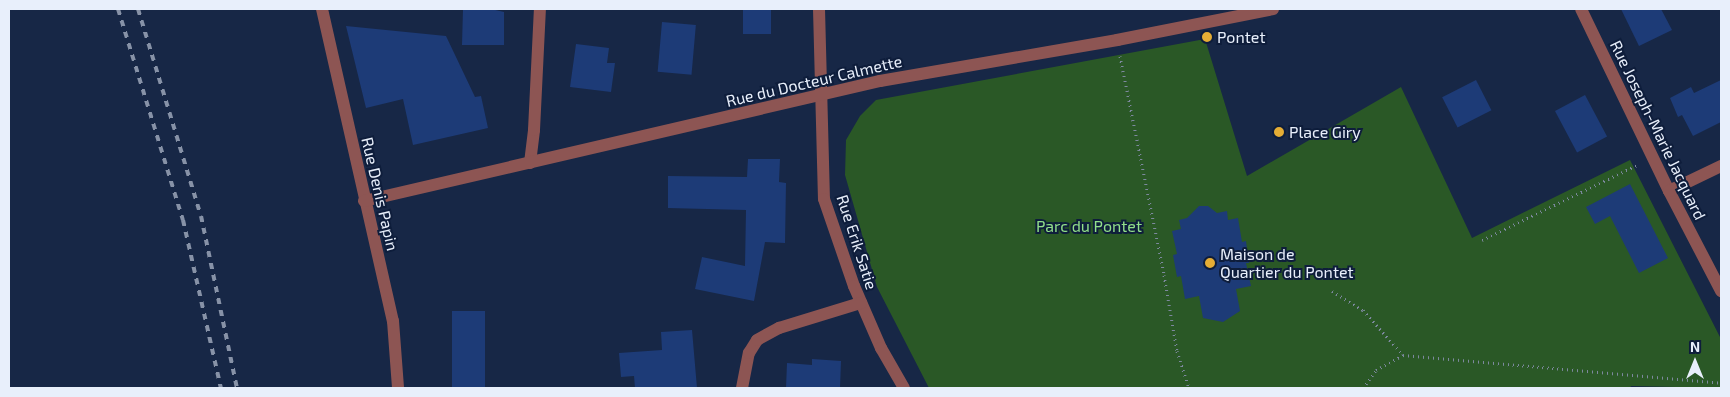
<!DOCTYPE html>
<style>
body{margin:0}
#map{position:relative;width:1730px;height:397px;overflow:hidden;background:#172746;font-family:"Exo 2",sans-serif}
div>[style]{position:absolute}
.green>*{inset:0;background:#2a5826}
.building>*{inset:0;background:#1d3b77;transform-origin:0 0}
.path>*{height:3px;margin-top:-1.5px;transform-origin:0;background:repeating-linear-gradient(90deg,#7d899e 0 1px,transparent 0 5px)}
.street>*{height:12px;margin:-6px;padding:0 6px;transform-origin:6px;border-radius:6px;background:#8d5553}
.rail>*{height:4px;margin-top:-2px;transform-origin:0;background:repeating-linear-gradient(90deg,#8792a7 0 6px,transparent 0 12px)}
.dots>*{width:14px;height:14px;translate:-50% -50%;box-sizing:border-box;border:2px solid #0e1d3b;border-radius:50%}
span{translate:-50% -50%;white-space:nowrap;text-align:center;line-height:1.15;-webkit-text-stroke:4px #0e1d3b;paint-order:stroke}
.poi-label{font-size:16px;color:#e8effb}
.left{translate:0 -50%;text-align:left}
.street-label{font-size:16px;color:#e8effb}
.park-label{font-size:16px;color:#92df8a}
.frame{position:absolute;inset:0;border:10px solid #e8effb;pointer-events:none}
.north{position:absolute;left:1670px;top:337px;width:50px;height:50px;-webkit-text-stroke:4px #0e1d3b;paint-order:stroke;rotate:0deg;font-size:14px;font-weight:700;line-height:20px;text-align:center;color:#e8effb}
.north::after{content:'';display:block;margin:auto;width:18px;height:22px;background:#e8effb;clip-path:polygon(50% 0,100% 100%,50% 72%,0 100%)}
</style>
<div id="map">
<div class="green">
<div style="clip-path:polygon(1205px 39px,1247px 176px,1401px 87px,1472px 238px,1630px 160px,1721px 339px,1721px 388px,1631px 386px,1630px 388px,929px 388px,877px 287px,845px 175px,846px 140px,860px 116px,876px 100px)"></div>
</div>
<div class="building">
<div style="clip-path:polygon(463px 9px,491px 9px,504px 12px,504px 45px,462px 45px)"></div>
<div style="left:743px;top:9px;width:28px;height:25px"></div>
<div style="clip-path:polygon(1621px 9px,1661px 9px,1672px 30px,1639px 46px)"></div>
<div style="left:662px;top:22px;width:34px;height:50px;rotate:5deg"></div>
<div style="clip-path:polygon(346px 26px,446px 36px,475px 97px,481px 96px,488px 128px,413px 145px,403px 99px,366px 108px)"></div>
<div style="clip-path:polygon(576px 44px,609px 48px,607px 63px,615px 63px,611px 92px,570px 87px)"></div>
<div style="left:1476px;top:80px;width:34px;height:38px;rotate:63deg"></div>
<div style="clip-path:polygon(1721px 80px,1721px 122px,1693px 136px,1682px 115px,1678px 117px,1670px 98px,1691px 87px,1694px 93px)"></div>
<div style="left:1585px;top:95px;width:47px;height:34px;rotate:62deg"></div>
<div style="clip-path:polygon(748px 159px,780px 159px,779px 182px,786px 183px,785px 243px,765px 242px,754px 301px,695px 289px,702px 257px,745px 266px,746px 210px,668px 208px,668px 176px,747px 177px)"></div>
<div style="clip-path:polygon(1630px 184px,1668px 258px,1639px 273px,1610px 216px,1595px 224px,1586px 207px)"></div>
<div style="clip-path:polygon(1199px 206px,1208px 206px,1217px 213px,1227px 211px,1228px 220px,1238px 218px,1242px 242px,1246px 241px,1249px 263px,1246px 263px,1251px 286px,1236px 289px,1240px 311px,1223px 322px,1203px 318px,1199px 296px,1185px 299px,1181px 276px,1177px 277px,1173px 255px,1177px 254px,1172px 231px,1181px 229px,1179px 220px,1187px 218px)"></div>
<div style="left:485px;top:311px;width:77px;height:33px;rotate:90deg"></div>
<div style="clip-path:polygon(692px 330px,697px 388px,635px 388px,634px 376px,621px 377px,619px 353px,662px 350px,661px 332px)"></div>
<div style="clip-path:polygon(812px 359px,841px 361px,840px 388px,786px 388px,787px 363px,812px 365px)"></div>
</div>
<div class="path">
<div style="left:1120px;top:56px;width:223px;rotate:78.6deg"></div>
<div style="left:1164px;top:275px;width:77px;rotate:80.3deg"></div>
<div style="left:1177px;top:351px;width:39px;rotate:72deg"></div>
<div style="left:1482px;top:240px;width:172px;rotate:-25.8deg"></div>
<div style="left:1332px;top:291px;width:36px;rotate:32deg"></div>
<div style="left:1363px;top:310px;width:60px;rotate:48.4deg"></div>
<div style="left:1363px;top:388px;width:22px;rotate:-54deg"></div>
<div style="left:1376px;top:370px;width:31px;rotate:-29deg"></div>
<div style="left:1403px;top:355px;width:319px;rotate:5deg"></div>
</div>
<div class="street">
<div style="left:322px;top:9px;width:320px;rotate:77.2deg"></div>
<div style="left:393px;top:321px;width:67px;rotate:85.7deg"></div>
<div style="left:819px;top:9px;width:190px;rotate:88.5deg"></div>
<div style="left:824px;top:199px;width:92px;rotate:71deg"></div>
<div style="left:854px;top:286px;width:68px;rotate:66.5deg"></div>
<div style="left:881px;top:348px;width:46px;rotate:60.1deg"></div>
<div style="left:1581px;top:9px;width:202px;rotate:64.2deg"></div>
<div style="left:1669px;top:191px;width:113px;rotate:62.5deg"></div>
<div style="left:530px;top:163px;width:33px;rotate:-83deg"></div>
<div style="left:534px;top:130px;width:121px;rotate:-87.2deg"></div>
<div style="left:1669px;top:191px;width:58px;rotate:-25.7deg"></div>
<div style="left:364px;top:201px;width:530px;rotate:-13.09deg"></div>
<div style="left:880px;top:81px;width:241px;rotate:-9.8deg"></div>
<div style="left:1117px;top:40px;width:159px;rotate:-11.2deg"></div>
<div style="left:742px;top:388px;width:36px;rotate:-79deg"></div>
<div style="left:749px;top:353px;width:15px;rotate:-58deg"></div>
<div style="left:757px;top:340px;width:25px;rotate:-29deg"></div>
<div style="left:779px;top:328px;width:86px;rotate:-17deg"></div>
</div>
<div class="rail">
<div style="left:118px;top:9px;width:221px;rotate:72.9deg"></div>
<div style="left:183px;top:220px;width:172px;rotate:77.3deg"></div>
<div style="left:138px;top:9px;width:216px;rotate:73.1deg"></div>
<div style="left:201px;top:216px;width:176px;rotate:78.2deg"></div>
</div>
<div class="dots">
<div style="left:1207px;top:37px;background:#e5ad35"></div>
<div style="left:1279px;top:132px;background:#e5ad35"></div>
<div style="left:1210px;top:263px;background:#e5ad35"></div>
</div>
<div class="poi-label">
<span class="left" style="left:1217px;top:37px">Pontet</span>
<span class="left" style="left:1289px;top:132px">Place Giry</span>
<span class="left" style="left:1220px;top:263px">Maison de<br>Quartier du Pontet</span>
</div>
<div class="street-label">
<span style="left:814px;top:81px;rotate:-13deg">Rue du Docteur Calmette</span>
<span style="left:1658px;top:130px;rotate:64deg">Rue Joseph-Marie Jacquard</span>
<span style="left:380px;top:194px;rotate:77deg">Rue Denis Papin</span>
<span style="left:857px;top:242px;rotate:72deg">Rue Erik Satie</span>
</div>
<div class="park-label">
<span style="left:1089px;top:226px">Parc du Pontet</span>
</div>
<div class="frame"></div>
<div class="north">N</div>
</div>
